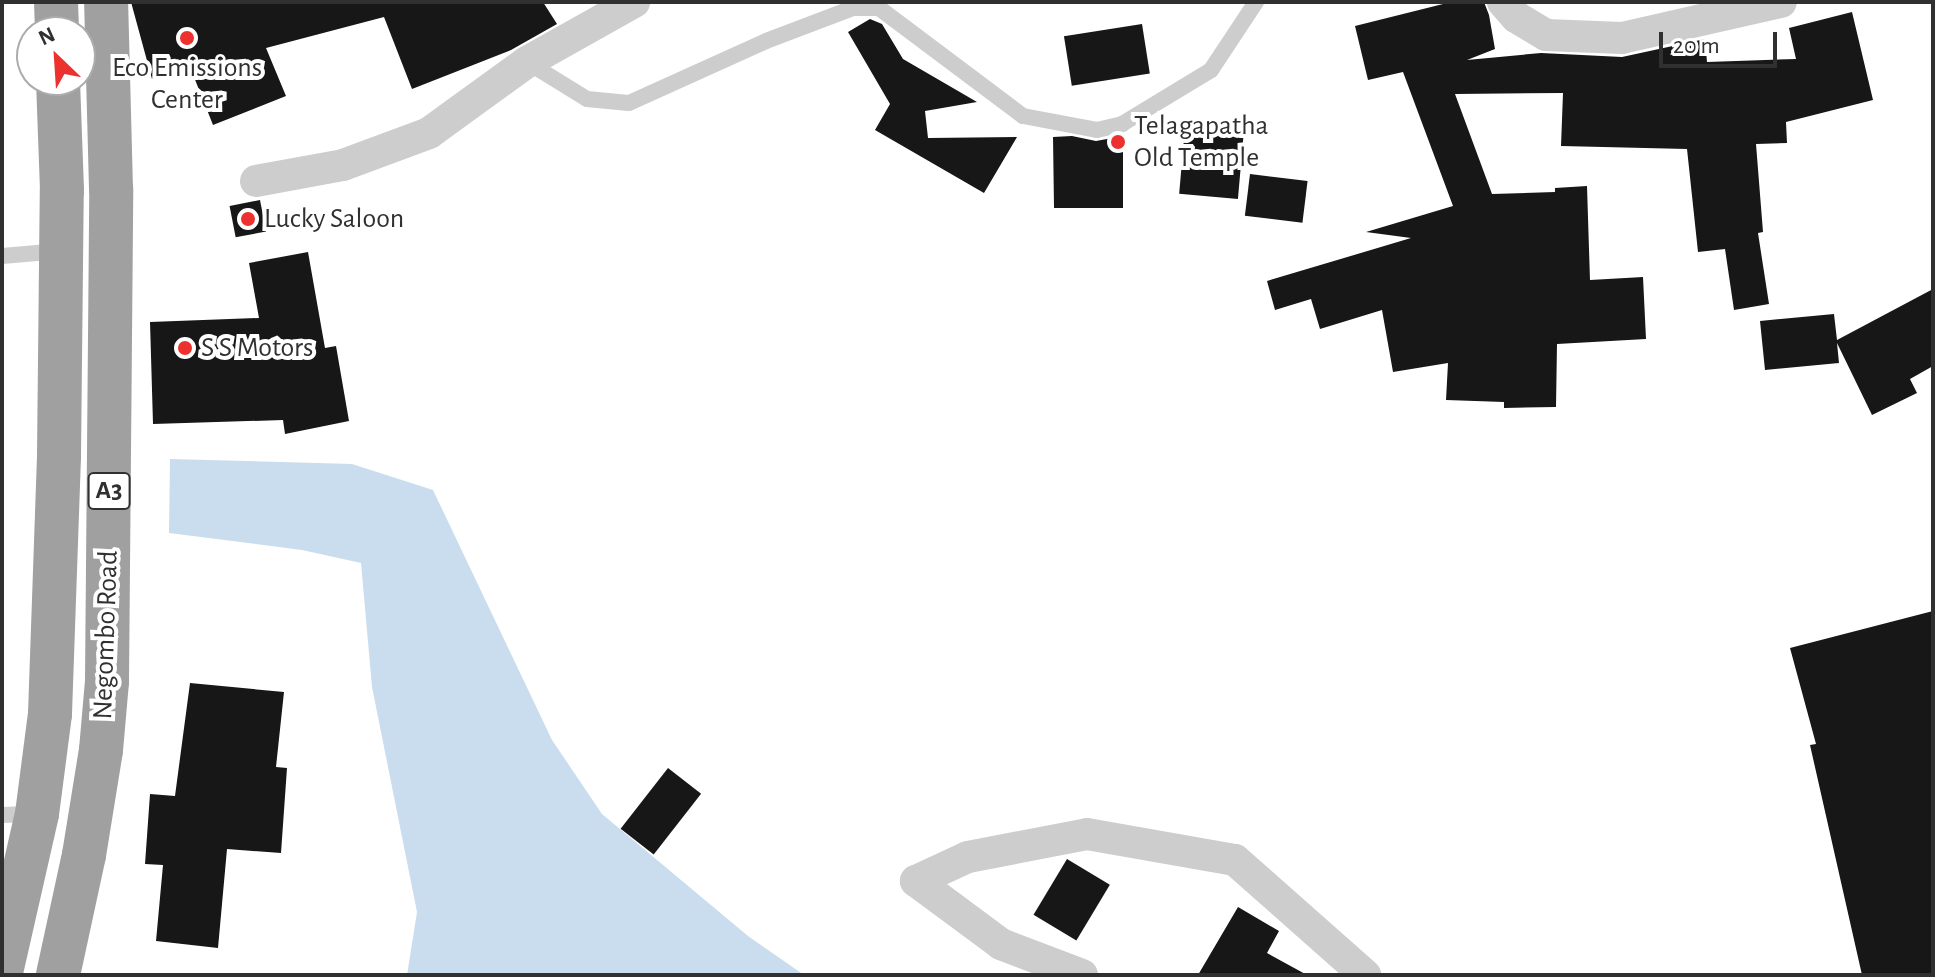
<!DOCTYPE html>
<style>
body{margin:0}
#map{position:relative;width:1935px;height:977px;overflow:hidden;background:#fff;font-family:"Alegreya Sans",sans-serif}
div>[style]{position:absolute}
.water>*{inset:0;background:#caddee}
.building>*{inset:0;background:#171717;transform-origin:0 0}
.service>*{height:16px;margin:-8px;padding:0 8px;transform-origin:8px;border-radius:8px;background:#cdcdcd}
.minor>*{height:32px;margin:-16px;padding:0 16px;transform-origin:16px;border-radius:16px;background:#cdcdcd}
.trunk>*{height:44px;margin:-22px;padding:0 22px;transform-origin:22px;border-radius:22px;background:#a0a0a0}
.dots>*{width:22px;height:22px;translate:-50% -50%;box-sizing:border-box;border:4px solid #fff;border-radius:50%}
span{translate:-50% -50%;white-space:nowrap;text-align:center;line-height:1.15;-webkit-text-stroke:8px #fff;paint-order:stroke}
.shield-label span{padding:2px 6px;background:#fff;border:2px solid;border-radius:6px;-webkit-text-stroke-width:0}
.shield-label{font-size:26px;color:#303030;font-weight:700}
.poi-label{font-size:28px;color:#303030}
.left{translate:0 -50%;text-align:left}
.street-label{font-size:28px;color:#303030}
.frame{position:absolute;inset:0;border:4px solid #303030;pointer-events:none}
.north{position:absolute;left:16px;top:16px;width:80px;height:80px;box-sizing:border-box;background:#fff;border:2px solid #acacac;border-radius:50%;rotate:335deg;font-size:22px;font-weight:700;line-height:32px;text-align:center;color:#303030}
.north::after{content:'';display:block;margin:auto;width:28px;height:36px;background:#ec312e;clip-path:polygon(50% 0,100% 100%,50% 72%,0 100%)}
.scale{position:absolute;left:1659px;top:32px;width:118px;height:36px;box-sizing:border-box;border:4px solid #303030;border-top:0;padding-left:10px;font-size:24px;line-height:28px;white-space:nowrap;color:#303030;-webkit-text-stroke:6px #fff;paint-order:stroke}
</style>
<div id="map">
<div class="water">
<div style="clip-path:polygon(170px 459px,352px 464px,433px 490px,552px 740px,602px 814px,748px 936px,804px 975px,407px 975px,417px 912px,372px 687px,361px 563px,302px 550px,169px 533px)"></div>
</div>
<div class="building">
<div style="clip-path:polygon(131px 2px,543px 2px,557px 24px,511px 50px,412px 89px,384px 17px,266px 48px,286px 96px,213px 125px,190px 67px,152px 79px)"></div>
<div style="clip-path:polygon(1451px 2px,1484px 2px,1489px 15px,1495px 49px,1467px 60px,1541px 53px,1622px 57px,1705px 39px,1707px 62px,1796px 59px,1789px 28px,1852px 12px,1873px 100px,1786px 122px,1787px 143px,1756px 144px,1763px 232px,1758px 233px,1769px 304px,1734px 310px,1725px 249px,1698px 252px,1687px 149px,1561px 146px,1563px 93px,1455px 94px,1492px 194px,1555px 192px,1555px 188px,1587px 186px,1590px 280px,1643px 277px,1646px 339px,1557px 344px,1556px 407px,1504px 408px,1504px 402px,1446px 400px,1448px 363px,1393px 372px,1382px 310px,1320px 329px,1311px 299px,1275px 310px,1267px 281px,1411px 238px,1366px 232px,1453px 206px,1403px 72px,1368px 80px,1355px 26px)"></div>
<div style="clip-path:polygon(870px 19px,882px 24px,903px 59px,977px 102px,925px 111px,928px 138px,1017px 137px,984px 193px,875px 130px,890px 104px,848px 32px)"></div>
<div style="left:1142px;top:24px;width:50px;height:79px;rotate:81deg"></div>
<div style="left:1185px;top:127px;width:59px;height:67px;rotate:5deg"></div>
<div style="clip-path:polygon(1072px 136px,1096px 141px,1123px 136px,1123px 208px,1054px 208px,1053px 137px)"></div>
<div style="left:1250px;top:174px;width:58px;height:42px;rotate:7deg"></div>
<div style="left:260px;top:200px;width:32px;height:31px;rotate:79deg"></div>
<div style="clip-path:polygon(308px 252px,325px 348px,336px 346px,349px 421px,285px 434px,283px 420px,153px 424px,150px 322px,259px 318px,249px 263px)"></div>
<div style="clip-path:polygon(1933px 289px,1933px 366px,1910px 379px,1917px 393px,1872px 415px,1837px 343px,1839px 363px,1765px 370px,1760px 321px,1834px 314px,1837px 340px)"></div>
<div style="clip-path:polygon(1933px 611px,1933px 975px,1862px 975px,1810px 745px,1816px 744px,1790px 648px)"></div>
<div style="clip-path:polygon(190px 683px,284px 692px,276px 767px,287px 768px,281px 853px,227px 849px,218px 948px,156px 941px,163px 865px,145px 864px,150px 794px,175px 796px)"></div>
<div style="left:668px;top:768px;width:42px;height:77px;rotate:38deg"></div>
<div style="left:1067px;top:859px;width:50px;height:65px;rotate:31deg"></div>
<div style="clip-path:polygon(1238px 907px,1279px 931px,1267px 953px,1307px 975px,1198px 975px)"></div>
</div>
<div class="service">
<div style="left:527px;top:62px;width:70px;rotate:31.7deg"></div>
<div style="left:587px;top:99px;width:42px;rotate:5.4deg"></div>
<div style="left:629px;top:103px;width:150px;rotate:-24.3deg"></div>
<div style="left:766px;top:41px;width:93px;rotate:-20.8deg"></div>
<div style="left:853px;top:8px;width:26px"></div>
<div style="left:879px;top:8px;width:180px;rotate:36.9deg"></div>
<div style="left:1023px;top:116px;width:75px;rotate:10.7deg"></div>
<div style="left:1097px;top:130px;width:26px;rotate:-13deg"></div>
<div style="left:1122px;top:124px;width:104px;rotate:-31.2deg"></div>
<div style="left:1211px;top:70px;width:82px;rotate:-56.5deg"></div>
<div style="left:2px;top:256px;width:58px;rotate:-4.9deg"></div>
<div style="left:2px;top:815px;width:34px;rotate:-2deg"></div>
</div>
<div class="minor">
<div style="left:1503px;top:2px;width:20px;rotate:49deg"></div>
<div style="left:1516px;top:17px;width:35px;rotate:31deg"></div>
<div style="left:1546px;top:35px;width:76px;rotate:2.3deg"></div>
<div style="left:1622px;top:38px;width:163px;rotate:-12.8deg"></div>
<div style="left:256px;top:181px;width:88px;rotate:-10.4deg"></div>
<div style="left:343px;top:165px;width:92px;rotate:-20.4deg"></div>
<div style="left:429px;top:133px;width:121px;rotate:-35.9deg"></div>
<div style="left:527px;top:62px;width:123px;rotate:-29.3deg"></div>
<div style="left:1082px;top:975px;width:87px;rotate:-159.1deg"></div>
<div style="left:1001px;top:944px;width:106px;rotate:-143.5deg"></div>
<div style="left:916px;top:881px;width:57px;rotate:-24.8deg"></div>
<div style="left:968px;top:857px;width:121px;rotate:-10.9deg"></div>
<div style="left:1087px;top:834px;width:150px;rotate:10deg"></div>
<div style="left:1235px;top:860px;width:174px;rotate:41.5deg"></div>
</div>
<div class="trunk">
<div style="left:56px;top:2px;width:30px;rotate:88deg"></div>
<div style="left:2px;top:968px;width:158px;rotate:-77.2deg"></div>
<div style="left:37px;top:814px;width:101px;rotate:-82.6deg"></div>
<div style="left:50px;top:714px;width:258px;rotate:-88deg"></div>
<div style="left:59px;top:456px;width:266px;rotate:-89.4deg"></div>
<div style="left:62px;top:190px;width:110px;rotate:-92.1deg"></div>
<div style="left:58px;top:975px;width:123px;rotate:-77.8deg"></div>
<div style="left:84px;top:855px;width:106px;rotate:-80.8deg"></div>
<div style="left:101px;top:750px;width:69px;rotate:-85deg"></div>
<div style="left:107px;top:681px;width:492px;rotate:-89.5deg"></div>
<div style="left:111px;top:189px;width:187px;rotate:-91.5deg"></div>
</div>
<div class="dots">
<div style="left:187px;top:38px;background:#ec312e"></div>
<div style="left:1118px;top:142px;background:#ec312e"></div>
<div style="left:248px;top:219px;background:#ec312e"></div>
<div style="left:185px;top:348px;background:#ec312e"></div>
</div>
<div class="shield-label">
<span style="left:109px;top:491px">A3</span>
</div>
<div class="poi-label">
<span style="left:187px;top:84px">Eco Emissions<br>Center</span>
<span class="left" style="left:1134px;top:142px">Telagapatha<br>Old Temple</span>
<span class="left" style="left:264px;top:219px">Lucky Saloon</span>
<span class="left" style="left:201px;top:348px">S S Motors</span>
</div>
<div class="street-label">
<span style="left:106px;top:635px;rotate:-88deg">Negombo Road</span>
</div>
<div class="frame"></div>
<div class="north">N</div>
<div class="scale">20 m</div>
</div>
